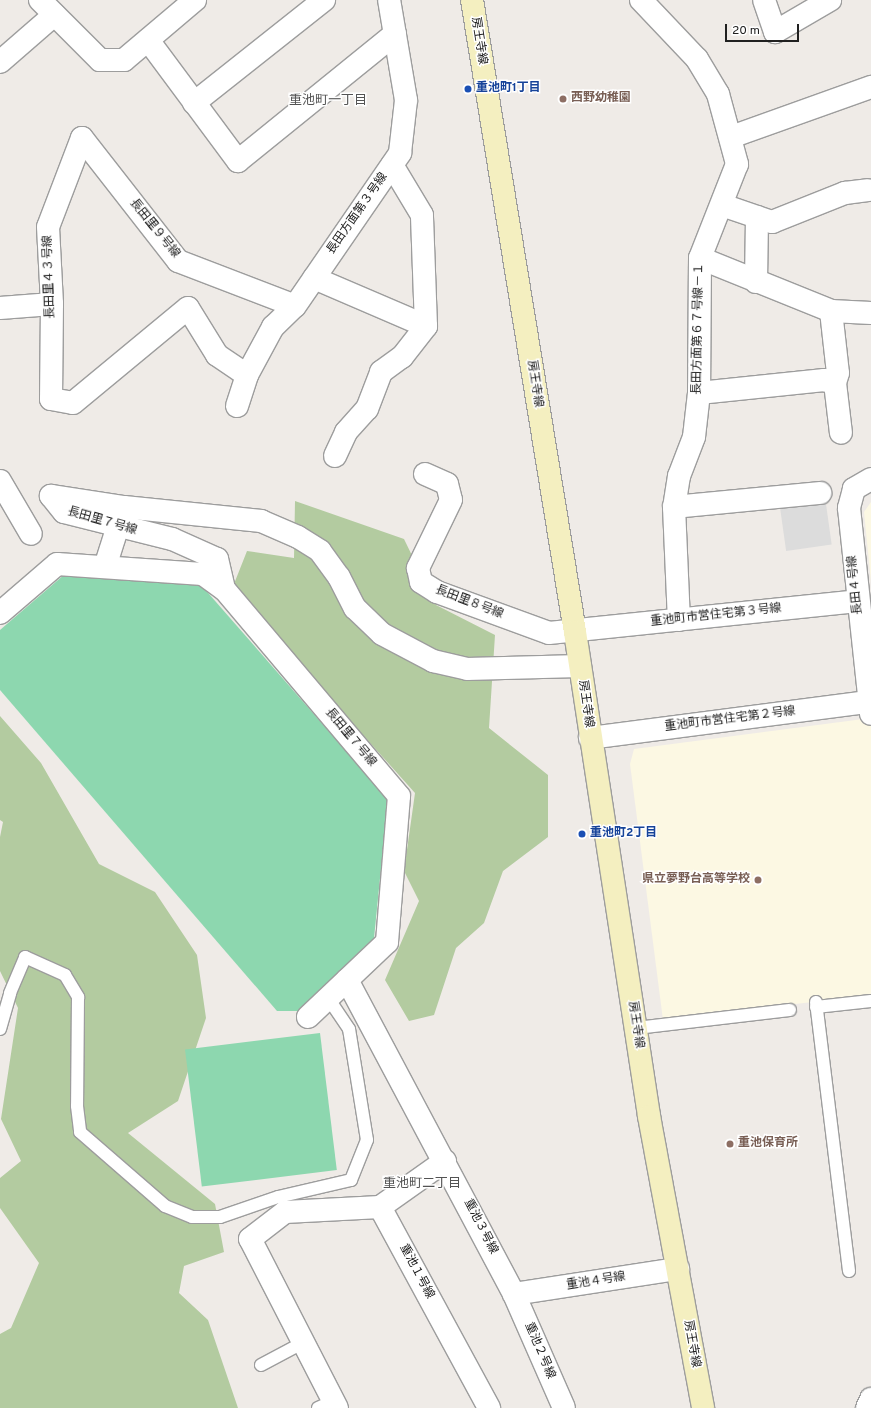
<!DOCTYPE html>
<meta charset="utf-8">
<style>
body{margin:0}
#map{position:relative;width:871px;height:1408px;overflow:hidden;background:#efebe7;font-family:Overpass,"Noto Sans JP",sans-serif}
div>[style]{position:absolute}
.education>*{inset:0;background:#fcf8e3}
.forest>*{inset:0;background:#b3cba0}
.pitch>*{inset:0;background:#8dd7af;transform-origin:0 0}
.parking>*{inset:0;background:#dcdcdc;transform-origin:0 0}
.roads{filter:drop-shadow(1px 0 #9d9d9d) drop-shadow(-1px 0 #9d9d9d) drop-shadow(0 1px #9d9d9d) drop-shadow(0 -1px #9d9d9d)}
.lane>*{height:12px;margin:-6px;padding:0 6px;transform-origin:6px;border-radius:6px;background:#fff}
.street>*{height:22px;margin:-11px;padding:0 11px;transform-origin:11px;border-radius:11px;background:#fff}
.secondary>*{height:22px;margin:-11px;padding:0 11px;transform-origin:11px;border-radius:11px;background:#f4efc0}
.dots>*{width:11px;height:11px;translate:-50% -50%;box-sizing:border-box;border:2px solid #fff;border-radius:50%}
span{translate:-50% -50%;white-space:nowrap;text-align:center;line-height:1.15;-webkit-text-stroke:3px #fff;paint-order:stroke}
.street-label{font-size:12px;color:#202020}
.transit-label{font-size:12px;color:#164399;font-weight:700}
.left{translate:0 -50%;text-align:left}
.education-label{font-size:12px;color:#785e54;font-weight:700}
.right{translate:-100% -50%;text-align:right}
.neighbourhood-label{font-size:13px;color:#535353}
.scale{position:absolute;left:725px;top:24px;width:74px;height:18px;box-sizing:border-box;border:2px solid #202020;border-top:0;padding-left:5px;font-size:12px;line-height:14px;white-space:nowrap;color:#202020;-webkit-text-stroke:3px #fff;paint-order:stroke}
</style>
<div id="map">
<div class="education">
<div style="clip-path:polygon(871px 502px,871px 582px,864px 512px)"></div>
<div style="clip-path:polygon(871px 718px,871px 995px,663px 1020px,630px 764px,634px 749px)"></div>
</div>
<div class="forest">
<div style="clip-path:polygon(295px 501px,404px 539px,436px 605px,495px 635px,489px 728px,548px 775px,548px 837px,503px 871px,484px 923px,456px 948px,434px 1015px,409px 1021px,385px 980px,419px 901px,404px 871px,415px 793px,232px 589px,247px 551px,294px 558px)"></div>
<div style="clip-path:polygon(0 716px,41px 763px,99px 864px,155px 892px,197px 955px,206px 1018px,178px 1101px,128px 1133px,215px 1204px,224px 1252px,184px 1266px,179px 1293px,208px 1320px,238px 1408px,0 1408px,0 1334px,11px 1328px,39px 1263px,0 1208px,0 1178px,21px 1161px,1px 1119px,18px 1008px,0 971px,0 837px,3px 822px,0 820px)"></div>
</div>
<div class="pitch">
<div style="clip-path:polygon(65px 574px,202px 586px,388px 799px,374px 938px,298px 1011px,277px 1011px,0 690px,0 630px)"></div>
<div style="left:320px;top:1033px;width:138px;height:136px;rotate:83deg"></div>
</div>
<div class="parking">
<div style="left:825px;top:497px;width:48px;height:46px;rotate:82deg"></div>
</div>
<div class="roads">
<div class="lane">
<div style="left:816px;top:1002px;width:271px;rotate:83deg"></div>
<div style="left:816px;top:1007px;width:55px;rotate:-6.2deg"></div>
<div style="left:636px;top:1028px;width:155px;rotate:-6.7deg"></div>
<div style="left:0;top:1029px;width:37px;rotate:-74deg"></div>
<div style="left:10px;top:993px;width:39px;rotate:-67deg"></div>
<div style="left:25px;top:957px;width:44px;rotate:24.2deg"></div>
<div style="left:65px;top:975px;width:26px;rotate:59deg"></div>
<div style="left:78px;top:997px;width:109px;rotate:90.5deg"></div>
<div style="left:77px;top:1106px;width:26px;rotate:83deg"></div>
<div style="left:80px;top:1132px;width:113px;rotate:41deg"></div>
<div style="left:165px;top:1206px;width:29px;rotate:22deg"></div>
<div style="left:192px;top:1217px;width:28px"></div>
<div style="left:220px;top:1217px;width:61px;rotate:-19deg"></div>
<div style="left:278px;top:1197px;width:75px;rotate:-13.1deg"></div>
<div style="left:351px;top:1180px;width:43px;rotate:-68.2deg"></div>
<div style="left:367px;top:1140px;width:112px;rotate:-99.2deg"></div>
<div style="left:349px;top:1029px;width:37px;rotate:-124deg"></div>
<div style="left:261px;top:1365px;width:49px;rotate:-28.1deg"></div>
<div style="left:318px;top:1408px;width:17px;rotate:-24deg"></div>
</div>
<div class="street">
<div style="left:40px;top:0;width:85px;rotate:45deg"></div>
<div style="left:100px;top:60px;width:24px"></div>
<div style="left:124px;top:60px;width:93px;rotate:-40.2deg"></div>
<div style="left:641px;top:0;width:81px;rotate:46.5deg"></div>
<div style="left:697px;top:59px;width:41px;rotate:59deg"></div>
<div style="left:718px;top:94px;width:73px;rotate:74.8deg"></div>
<div style="left:737px;top:164px;width:101px;rotate:111.5deg"></div>
<div style="left:700px;top:258px;width:135px;rotate:90.4deg"></div>
<div style="left:699px;top:393px;width:44px;rotate:96.5deg"></div>
<div style="left:694px;top:437px;width:42px;rotate:111deg"></div>
<div style="left:679px;top:476px;width:31px;rotate:99deg"></div>
<div style="left:674px;top:507px;width:113px;rotate:87.5deg"></div>
<div style="left:764px;top:0;width:34px;rotate:71deg"></div>
<div style="left:775px;top:32px;width:64px;rotate:-30.2deg"></div>
<div style="left:148px;top:40px;width:151px;rotate:53.4deg"></div>
<div style="left:238px;top:161px;width:202px;rotate:-39deg"></div>
<div style="left:0;top:62px;width:72px;rotate:-41deg"></div>
<div style="left:194px;top:103px;width:166px;rotate:-38.4deg"></div>
<div style="left:731px;top:137px;width:149px;rotate:-19.7deg"></div>
<div style="left:82px;top:138px;width:95px;rotate:110.9deg"></div>
<div style="left:48px;top:227px;width:77px;rotate:87deg"></div>
<div style="left:52px;top:304px;width:95px;rotate:90.6deg"></div>
<div style="left:51px;top:399px;width:22px;rotate:10deg"></div>
<div style="left:73px;top:403px;width:149px;rotate:-39.6deg"></div>
<div style="left:188px;top:308px;width:55px;rotate:58.3deg"></div>
<div style="left:217px;top:355px;width:36px;rotate:34deg"></div>
<div style="left:82px;top:138px;width:156px;rotate:52deg"></div>
<div style="left:178px;top:261px;width:125px;rotate:21deg"></div>
<div style="left:722px;top:205px;width:53px;rotate:18.8deg"></div>
<div style="left:772px;top:222px;width:79px;rotate:-21.7deg"></div>
<div style="left:845px;top:193px;width:23px;rotate:-7deg"></div>
<div style="left:700px;top:258px;width:141px;rotate:22deg"></div>
<div style="left:831px;top:311px;width:40px;rotate:2.9deg"></div>
<div style="left:314px;top:278px;width:122px;rotate:23.2deg"></div>
<div style="left:426px;top:326px;width:111px;rotate:-92.1deg"></div>
<div style="left:422px;top:215px;width:58px;rotate:-121deg"></div>
<div style="left:756px;top:282px;width:65px;rotate:-89.1deg"></div>
<div style="left:0;top:308px;width:52px;rotate:-4.4deg"></div>
<div style="left:831px;top:311px;width:62px;rotate:83.6deg"></div>
<div style="left:838px;top:373px;width:10px;rotate:107deg"></div>
<div style="left:835px;top:383px;width:50px;rotate:83.2deg"></div>
<div style="left:699px;top:393px;width:126px;rotate:-5.9deg"></div>
<div style="left:824px;top:380px;width:11px;rotate:15deg"></div>
<div style="left:237px;top:406px;width:33px;rotate:-72deg"></div>
<div style="left:247px;top:375px;width:55px;rotate:-61.6deg"></div>
<div style="left:273px;top:327px;width:30px;rotate:-44deg"></div>
<div style="left:295px;top:306px;width:186px;rotate:-55.5deg"></div>
<div style="left:400px;top:153px;width:53px;rotate:-83.5deg"></div>
<div style="left:406px;top:100px;width:101px;rotate:-99.6deg"></div>
<div style="left:335px;top:456px;width:26px;rotate:-65deg"></div>
<div style="left:346px;top:432px;width:31px;rotate:-48deg"></div>
<div style="left:367px;top:409px;width:40px;rotate:-69deg"></div>
<div style="left:381px;top:372px;width:26px;rotate:-36deg"></div>
<div style="left:402px;top:357px;width:39px;rotate:-52deg"></div>
<div style="left:425px;top:474px;width:24px;rotate:24deg"></div>
<div style="left:447px;top:484px;width:16px;rotate:76deg"></div>
<div style="left:451px;top:500px;width:76px;rotate:115.9deg"></div>
<div style="left:418px;top:568px;width:14px;rotate:78deg"></div>
<div style="left:421px;top:582px;width:19px;rotate:32deg"></div>
<div style="left:437px;top:592px;width:119px;rotate:20.1deg"></div>
<div style="left:549px;top:633px;width:310px;rotate:-5.9deg"></div>
<div style="left:871px;top:479px;width:20px;rotate:150deg"></div>
<div style="left:854px;top:489px;width:20px;rotate:105deg"></div>
<div style="left:849px;top:508px;width:207px;rotate:83.9deg"></div>
<div style="left:0;top:481px;width:61px;rotate:59.7deg"></div>
<div style="left:674px;top:507px;width:147px;rotate:-5.5deg"></div>
<div style="left:105px;top:567px;width:57px;rotate:-72.5deg"></div>
<div style="left:0;top:613px;width:75px;rotate:-40.7deg"></div>
<div style="left:57px;top:564px;width:146px;rotate:3.9deg"></div>
<div style="left:203px;top:574px;width:26px;rotate:36deg"></div>
<div style="left:590px;top:738px;width:281px;rotate:-7.4deg"></div>
<div style="left:347px;top:980px;width:356px;rotate:62deg"></div>
<div style="left:514px;top:1294px;width:124px;rotate:66.3deg"></div>
<div style="left:308px;top:1017px;width:109px;rotate:-43.5deg"></div>
<div style="left:387px;top:942px;width:146px;rotate:-85.3deg"></div>
<div style="left:399px;top:796px;width:271px;rotate:-130.2deg"></div>
<div style="left:224px;top:589px;width:31px;rotate:-103deg"></div>
<div style="left:217px;top:559px;width:49px;rotate:-156deg"></div>
<div style="left:172px;top:539px;width:111px;rotate:-166deg"></div>
<div style="left:64px;top:512px;width:21px;rotate:-129deg"></div>
<div style="left:51px;top:496px;width:74px;rotate:8.6deg"></div>
<div style="left:124px;top:507px;width:138px;rotate:5.8deg"></div>
<div style="left:261px;top:521px;width:40px;rotate:23.4deg"></div>
<div style="left:298px;top:537px;width:26px;rotate:32deg"></div>
<div style="left:320px;top:551px;width:32px;rotate:54deg"></div>
<div style="left:339px;top:577px;width:35px;rotate:63deg"></div>
<div style="left:355px;top:608px;width:37px;rotate:44deg"></div>
<div style="left:382px;top:634px;width:58px;rotate:27.9deg"></div>
<div style="left:433px;top:661px;width:35px;rotate:13deg"></div>
<div style="left:467px;top:669px;width:113px;rotate:-1.5deg"></div>
<div style="left:445px;top:1161px;width:80px;rotate:144.7deg"></div>
<div style="left:380px;top:1207px;width:229px;rotate:61.5deg"></div>
<div style="left:514px;top:1294px;width:166px;rotate:-8.7deg"></div>
<div style="left:337px;top:1408px;width:190px;rotate:-117.2deg"></div>
<div style="left:250px;top:1239px;width:44px;rotate:-37.6deg"></div>
<div style="left:285px;top:1212px;width:95px;rotate:-3deg"></div>
<div style="left:867px;top:1408px;width:10px;rotate:-66deg"></div>
</div>
<div class="secondary">
<div style="left:472px;top:0;width:640px;rotate:80.74deg"></div>
<div style="left:575px;top:632px;width:490px;rotate:81.3deg"></div>
<div style="left:649px;top:1116px;width:297px;rotate:79.5deg"></div>
</div>
</div>
<div class="dots">
<div style="left:468px;top:89px;background:#1a4fb4"></div>
<div style="left:563px;top:99px;background:#8d6e63"></div>
<div style="left:582px;top:834px;background:#1a4fb4"></div>
<div style="left:758px;top:880px;background:#8d6e63"></div>
<div style="left:730px;top:1144px;background:#8d6e63"></div>
</div>
<div class="street-label">
<span style="left:478px;top:41px;rotate:81deg">房王寺線</span>
<span style="left:358px;top:214px;rotate:-55deg">長田方面第３号線</span>
<span style="left:154px;top:229px;rotate:51deg">長田里９号線</span>
<span style="left:50px;top:277px;rotate:-92deg">長田里４３号線</span>
<span style="left:699px;top:329px;rotate:-89deg">長田方面第６７号線－１</span>
<span style="left:534px;top:384px;rotate:81deg">房王寺線</span>
<span style="left:102px;top:522px;rotate:16deg">長田里７号線</span>
<span style="left:856px;top:585px;rotate:-96deg">長田４号線</span>
<span style="left:469px;top:603px;rotate:21deg">長田里８号線</span>
<span style="left:716px;top:616px;rotate:-6deg">重池町市営住宅第３号線</span>
<span style="left:585px;top:704px;rotate:82deg">房王寺線</span>
<span style="left:730px;top:720px;rotate:-7deg">重池町市営住宅第２号線</span>
<span style="left:350px;top:738px;rotate:50deg">長田里７号線</span>
<span style="left:635px;top:1025px;rotate:81deg">房王寺線</span>
<span style="left:480px;top:1227px;rotate:63deg">重池３号線</span>
<span style="left:416px;top:1272px;rotate:62deg">重池１号線</span>
<span style="left:596px;top:1282px;rotate:-9deg">重池４号線</span>
<span style="left:691px;top:1344px;rotate:80deg">房王寺線</span>
<span style="left:539px;top:1351px;rotate:67deg">重池２号線</span>
</div>
<div class="transit-label">
<span class="left" style="left:476px;top:89px">重池町1丁目</span>
<span class="left" style="left:590px;top:834px">重池町2丁目</span>
</div>
<div class="education-label">
<span class="left" style="left:571px;top:99px">西野幼稚園</span>
<span class="right" style="left:750px;top:880px">県立夢野台高等学校</span>
<span class="left" style="left:738px;top:1144px">重池保育所</span>
</div>
<div class="neighbourhood-label">
<span style="left:328px;top:101px">重池町一丁目</span>
<span style="left:422px;top:1184px">重池町二丁目</span>
</div>
<div class="scale">20 m</div>
</div>
